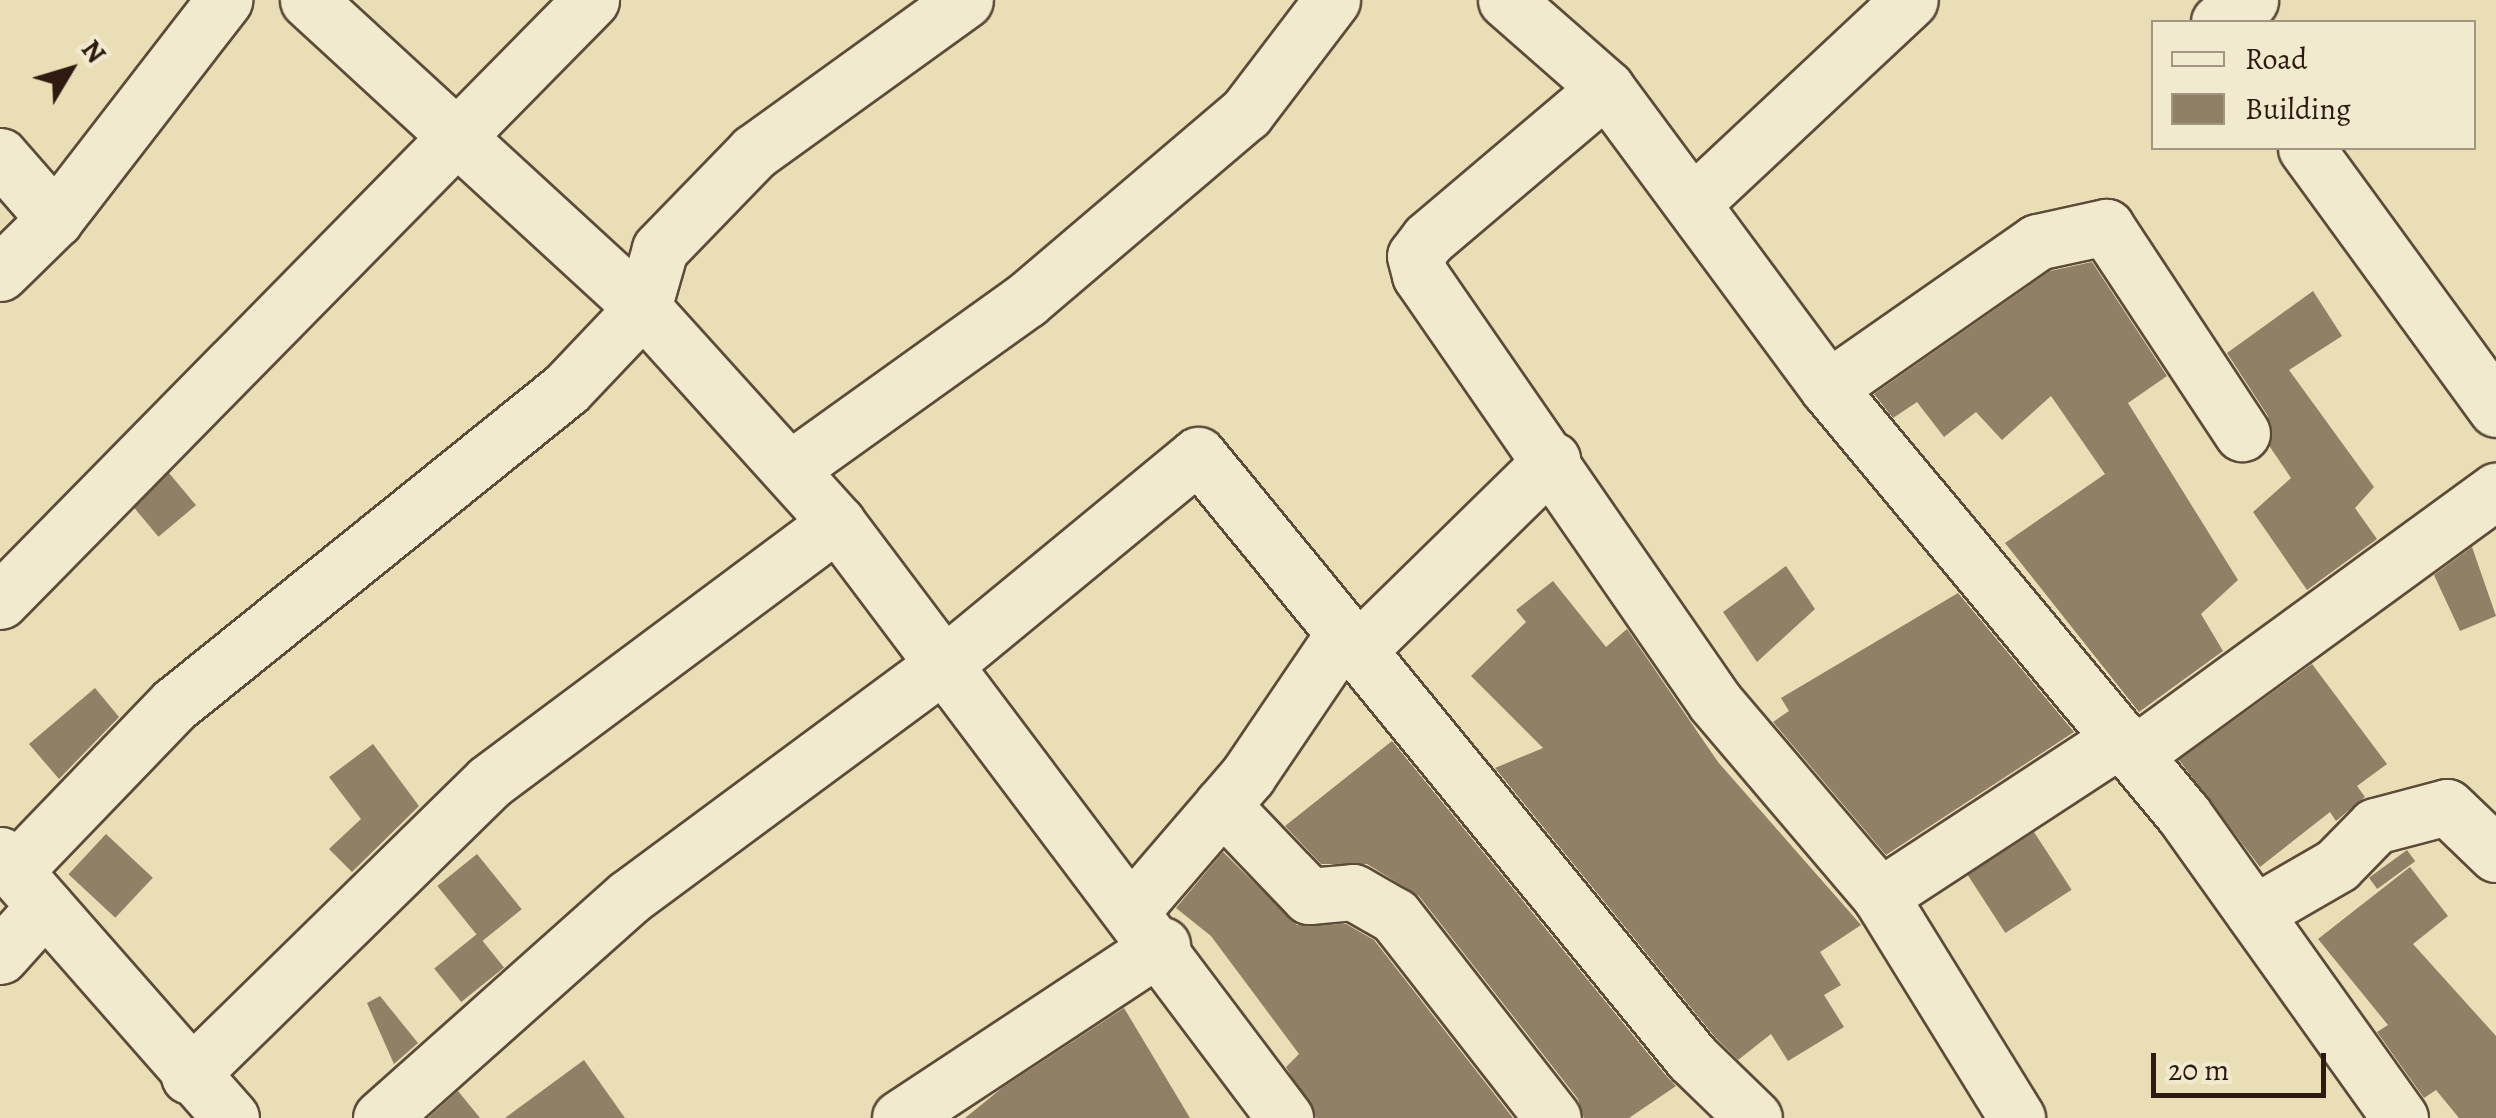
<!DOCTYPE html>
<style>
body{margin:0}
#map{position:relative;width:2496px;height:1118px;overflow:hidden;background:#e9deb5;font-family:Alegreya,serif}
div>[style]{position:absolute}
.building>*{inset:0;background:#8f8066;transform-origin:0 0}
.roads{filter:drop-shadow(2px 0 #5d4b39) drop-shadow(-2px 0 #5d4b39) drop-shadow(0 2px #5d4b39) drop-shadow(0 -2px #5d4b39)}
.minor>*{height:55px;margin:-27.5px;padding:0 27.5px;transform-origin:27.5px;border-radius:27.5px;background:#f1eacf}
span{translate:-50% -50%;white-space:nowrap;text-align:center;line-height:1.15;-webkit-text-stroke:8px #f1eacf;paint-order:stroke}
.legend{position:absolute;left:2151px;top:20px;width:325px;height:130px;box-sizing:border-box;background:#f1eacf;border:2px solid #a39783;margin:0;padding:12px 18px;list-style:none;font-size:30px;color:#2e1a10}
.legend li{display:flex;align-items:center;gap:20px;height:50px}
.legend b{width:50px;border:2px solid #a39783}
.north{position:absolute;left:20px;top:20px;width:100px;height:100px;-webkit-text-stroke:8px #f1eacf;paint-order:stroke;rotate:52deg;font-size:28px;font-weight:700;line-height:40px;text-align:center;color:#2e1a10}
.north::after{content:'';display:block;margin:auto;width:35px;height:45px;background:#2e1a10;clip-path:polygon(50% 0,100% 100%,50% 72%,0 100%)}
.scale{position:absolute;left:2151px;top:1053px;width:175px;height:45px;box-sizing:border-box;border:5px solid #2e1a10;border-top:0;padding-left:12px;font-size:30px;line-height:35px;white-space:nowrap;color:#2e1a10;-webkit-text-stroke:8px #f1eacf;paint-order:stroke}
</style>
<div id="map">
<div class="building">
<div style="clip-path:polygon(2092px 262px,2167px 376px,2128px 403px,2238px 580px,2201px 614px,2223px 651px,2139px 712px,2005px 543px,2105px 474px,2051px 396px,2002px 440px,1976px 412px,1944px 437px,1917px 402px,1893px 418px,1874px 394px,2050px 271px)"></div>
<div style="clip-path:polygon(2313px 291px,2342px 336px,2289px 370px,2374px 487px,2355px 508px,2377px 539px,2307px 590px,2253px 512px,2291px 478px,2270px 447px,2268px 416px,2227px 353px)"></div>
<div style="left:169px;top:473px;width:42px;height:49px;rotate:50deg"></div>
<div style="clip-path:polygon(2472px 547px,2496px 616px,2460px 631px,2434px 575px)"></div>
<div style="clip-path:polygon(1786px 566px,1815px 609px,1757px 662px,1723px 612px)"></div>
<div style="clip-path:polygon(1553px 581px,1606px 647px,1627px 629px,1718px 762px,1861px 925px,1820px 952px,1841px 985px,1824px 995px,1844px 1027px,1788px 1061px,1771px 1034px,1738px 1060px,1715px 1037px,1495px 768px,1543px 748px,1471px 676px,1526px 622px,1516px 610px)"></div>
<div style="clip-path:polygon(1958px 593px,2074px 732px,1886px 855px,1773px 722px,1789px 711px,1781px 698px)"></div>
<div style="clip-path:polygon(2312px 664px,2387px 764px,2357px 786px,2365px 797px,2336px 821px,2330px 812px,2260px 867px,2179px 760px)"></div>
<div style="clip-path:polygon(95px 688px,119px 717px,59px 779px,29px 744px)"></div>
<div style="clip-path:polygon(1392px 741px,1668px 1078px,1676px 1086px,1629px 1118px,1584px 1118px,1578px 1099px,1419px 896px,1367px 864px,1321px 864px,1285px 826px)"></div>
<div style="clip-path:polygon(373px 744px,419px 806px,352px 872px,329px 849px,361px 819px,329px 777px)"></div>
<div style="left:2034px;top:832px;width:69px;height:79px;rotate:57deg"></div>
<div style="left:106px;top:834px;width:64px;height:55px;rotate:43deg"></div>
<div style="left:2407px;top:850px;width:14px;height:47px;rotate:54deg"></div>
<div style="clip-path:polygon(1223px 852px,1297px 925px,1346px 924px,1374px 940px,1513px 1118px,1316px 1118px,1286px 1067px,1299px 1054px,1211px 936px,1176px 908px)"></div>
<div style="left:477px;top:854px;width:71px;height:51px;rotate:51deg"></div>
<div style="clip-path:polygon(2410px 867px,2448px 916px,2413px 944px,2496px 1036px,2496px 1118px,2459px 1118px,2436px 1090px,2424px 1098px,2377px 1032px,2388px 1025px,2318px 939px)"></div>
<div style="left:477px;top:934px;width:43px;height:55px;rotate:51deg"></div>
<div style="clip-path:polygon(380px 996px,418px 1043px,394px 1064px,367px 1003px)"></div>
<div style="clip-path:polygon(1124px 1008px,1190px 1118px,965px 1118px,1002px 1088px)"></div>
<div style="clip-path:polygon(584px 1060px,625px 1118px,505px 1118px)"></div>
<div style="clip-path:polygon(458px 1091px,480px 1118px,428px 1118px)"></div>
</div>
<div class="roads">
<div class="minor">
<div style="left:308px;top:0;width:455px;rotate:42.6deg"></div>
<div style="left:643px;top:308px;width:290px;rotate:47.9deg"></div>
<div style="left:837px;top:523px;width:745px;rotate:53.02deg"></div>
<div style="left:1506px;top:0;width:133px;rotate:41.3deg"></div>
<div style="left:1606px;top:88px;width:373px;rotate:53.5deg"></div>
<div style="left:1828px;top:388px;width:556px;rotate:50.18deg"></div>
<div style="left:2184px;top:815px;width:372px;rotate:54.5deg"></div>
<div style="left:2219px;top:22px;width:38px;rotate:-35deg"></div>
<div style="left:1606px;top:88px;width:233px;rotate:139.7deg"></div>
<div style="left:1428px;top:239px;width:21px;rotate:127deg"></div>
<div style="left:1415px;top:256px;width:20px;rotate:75deg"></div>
<div style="left:1420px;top:275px;width:519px;rotate:55.36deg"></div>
<div style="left:1715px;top:702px;width:255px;rotate:49.6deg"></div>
<div style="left:1880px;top:896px;width:261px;rotate:58.3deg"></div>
<div style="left:2306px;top:148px;width:323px;rotate:53.9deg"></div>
<div style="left:0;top:156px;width:84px;rotate:48.9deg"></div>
<div style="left:1695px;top:201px;width:294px;rotate:-43.1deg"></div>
<div style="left:0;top:273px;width:77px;rotate:-44.5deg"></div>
<div style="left:55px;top:219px;width:277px;rotate:-52.3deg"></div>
<div style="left:1828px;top:388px;width:255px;rotate:-34.9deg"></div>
<div style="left:2037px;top:242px;width:71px;rotate:-12.3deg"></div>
<div style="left:2106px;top:227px;width:247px;rotate:56.6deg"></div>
<div style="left:790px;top:469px;width:290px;rotate:-35.6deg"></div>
<div style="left:1026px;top:300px;width:289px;rotate:-40.4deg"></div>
<div style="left:1246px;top:113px;width:142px;rotate:-52.7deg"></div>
<div style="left:0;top:601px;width:843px;rotate:-45.48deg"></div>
<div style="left:1358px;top:650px;width:272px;rotate:-44.4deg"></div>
<div style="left:2135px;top:754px;width:447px;rotate:-36.1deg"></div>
<div style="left:1222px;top:805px;width:126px;rotate:46.3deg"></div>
<div style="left:1309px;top:896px;width:44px;rotate:-5.2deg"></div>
<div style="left:1353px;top:892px;width:48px;rotate:29.7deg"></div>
<div style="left:1395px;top:916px;width:256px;rotate:52deg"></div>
<div style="left:0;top:855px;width:350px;rotate:48.7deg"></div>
<div style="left:15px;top:870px;width:231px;rotate:-46.1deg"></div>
<div style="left:175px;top:704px;width:502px;rotate:-38.86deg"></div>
<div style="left:566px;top:389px;width:112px;rotate:-46.5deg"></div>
<div style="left:643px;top:308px;width:61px;rotate:-73.9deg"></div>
<div style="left:660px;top:249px;width:135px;rotate:-45.9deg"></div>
<div style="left:754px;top:152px;width:260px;rotate:-35.8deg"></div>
<div style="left:1880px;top:896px;width:288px;rotate:-33.2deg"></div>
<div style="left:1132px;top:910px;width:178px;rotate:-49.3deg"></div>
<div style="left:1248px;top:775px;width:171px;rotate:-55.9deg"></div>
<div style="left:2254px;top:913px;width:96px;rotate:-30deg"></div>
<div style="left:2337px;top:865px;width:54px;rotate:-45.7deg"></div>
<div style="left:2375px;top:826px;width:74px;rotate:-14.8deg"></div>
<div style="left:2447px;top:807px;width:68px;rotate:43.8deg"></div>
<div style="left:0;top:956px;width:67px;rotate:-48deg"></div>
<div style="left:189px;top:1076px;width:420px;rotate:-44.4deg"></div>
<div style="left:489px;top:782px;width:434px;rotate:-36.7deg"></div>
<div style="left:381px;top:1118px;width:332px;rotate:-41.7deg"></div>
<div style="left:629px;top:897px;width:395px;rotate:-36.5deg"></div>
<div style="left:947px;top:662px;width:325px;rotate:-39.5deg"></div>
<div style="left:1198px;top:455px;width:780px;rotate:50.67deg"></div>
<div style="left:1692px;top:1058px;width:86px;rotate:44.1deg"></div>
<div style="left:900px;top:1118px;width:314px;rotate:-33.4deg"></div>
</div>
</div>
<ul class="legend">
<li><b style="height:12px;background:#f1eacf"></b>Road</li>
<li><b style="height:28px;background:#8f8066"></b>Building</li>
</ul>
<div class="north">N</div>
<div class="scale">20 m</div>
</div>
